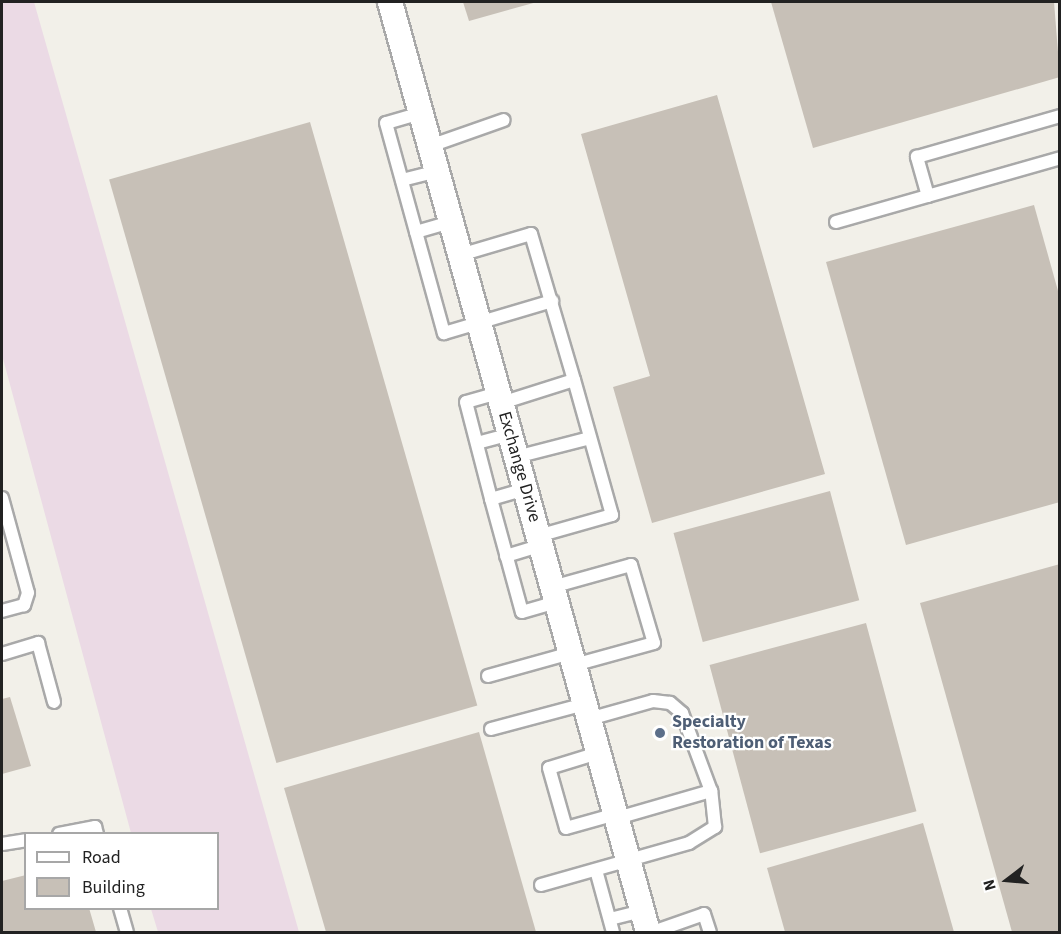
<!DOCTYPE html>
<style>
body{margin:0}
#map{position:relative;width:1061px;height:934px;overflow:hidden;background:#f2f0e9;font-family:"Source Sans 3",sans-serif}
div>[style]{position:absolute}
.industrial>*{inset:0;background:#ebdae5}
.building>*{inset:0;background:#c7c0b7;transform-origin:0 0}
.roads{filter:drop-shadow(2px 0 #a9a9a9) drop-shadow(-2px 0 #a9a9a9) drop-shadow(0 2px #a9a9a9) drop-shadow(0 -2px #a9a9a9)}
.service>*{height:12px;margin:-6px;padding:0 6px;transform-origin:6px;border-radius:6px;background:#fff}
.minor>*{height:24px;margin:-12px;padding:0 12px;transform-origin:12px;border-radius:12px;background:#fff}
.dots>*{width:16px;height:16px;translate:-50% -50%;box-sizing:border-box;border:3px solid #fff;border-radius:50%}
span{translate:-50% -50%;white-space:nowrap;text-align:center;line-height:1.15;-webkit-text-stroke:4.5px #fff;paint-order:stroke}
.street-label{font-size:18px;color:#222}
.service-label{font-size:18px;color:#4e5e75;font-weight:700}
.left{translate:0 -50%;text-align:left}
.frame{position:absolute;inset:0;border:3px solid #222;pointer-events:none}
.legend{position:absolute;left:24px;top:832px;width:195px;height:78px;box-sizing:border-box;background:#fff;border:2px solid #a7a7a7;margin:0;padding:8px 10px;list-style:none;font-size:18px;color:#222}
.legend li{display:flex;align-items:center;gap:12px;height:30px}
.legend b{width:30px;border:2px solid #a7a7a7}
.north{position:absolute;left:977px;top:850px;width:60px;height:60px;-webkit-text-stroke:4px #fff;paint-order:stroke;rotate:254deg;font-size:16px;font-weight:700;line-height:24px;text-align:center;color:#222}
.north::after{content:'';display:block;margin:auto;width:21px;height:27px;background:#222;clip-path:polygon(50% 0,100% 100%,50% 72%,0 100%)}
</style>
<div id="map">
<div class="industrial">
<div style="clip-path:polygon(2px 2px,34px 2px,299px 932px,158px 932px,151px 909px,218px 908px,218px 834px,131px 833px,2px 355px)"></div>
</div>
<div class="building">
<div style="clip-path:polygon(463px 2px,537px 2px,469px 21px)"></div>
<div style="clip-path:polygon(771px 2px,1054px 2px,1060px 77px,813px 148px)"></div>
<div style="clip-path:polygon(717px 95px,825px 474px,652px 523px,613px 387px,650px 376px,581px 134px)"></div>
<div style="left:310px;top:122px;width:607px;height:209px;rotate:74deg"></div>
<div style="clip-path:polygon(1034px 205px,1060px 298px,1060px 502px,906px 545px,826px 262px)"></div>
<div style="left:830px;top:491px;width:113px;height:162px;rotate:75deg"></div>
<div style="clip-path:polygon(1060px 564px,1060px 932px,1012px 932px,920px 603px)"></div>
<div style="left:866px;top:623px;width:195px;height:162px;rotate:75deg"></div>
<div style="clip-path:polygon(10px 697px,31px 766px,2px 774px,2px 699px)"></div>
<div style="clip-path:polygon(479px 732px,536px 932px,326px 932px,284px 788px)"></div>
<div style="clip-path:polygon(923px 823px,954px 932px,785px 932px,767px 868px)"></div>
<div style="clip-path:polygon(26px 875px,26px 908px,89px 908px,96px 932px,2px 932px,2px 881px)"></div>
</div>
<div class="roads">
<div class="service">
<div style="left:421px;top:113px;width:36px;rotate:164deg"></div>
<div style="left:386px;top:123px;width:218px;rotate:74.6deg"></div>
<div style="left:444px;top:333px;width:113px;rotate:-16.5deg"></div>
<div style="left:430px;top:146px;width:78px;rotate:-19.4deg"></div>
<div style="left:402px;top:180px;width:36px;rotate:-14deg"></div>
<div style="left:928px;top:196px;width:41px;rotate:-105.8deg"></div>
<div style="left:917px;top:157px;width:149px;rotate:-16deg"></div>
<div style="left:836px;top:222px;width:233px;rotate:-15.9deg"></div>
<div style="left:416px;top:232px;width:36px;rotate:-16deg"></div>
<div style="left:460px;top:255px;width:74px;rotate:-16.5deg"></div>
<div style="left:531px;top:234px;width:152px;rotate:73.6deg"></div>
<div style="left:574px;top:380px;width:77px;rotate:162.5deg"></div>
<div style="left:498px;top:393px;width:33px;rotate:164deg"></div>
<div style="left:466px;top:402px;width:100px;rotate:75.5deg"></div>
<div style="left:491px;top:499px;width:117px;rotate:74.7deg"></div>
<div style="left:522px;top:612px;width:36px;rotate:-16deg"></div>
<div style="left:477px;top:443px;width:34px;rotate:-15deg"></div>
<div style="left:516px;top:457px;width:76px;rotate:-14.4deg"></div>
<div style="left:2px;top:498px;width:98px;rotate:74.7deg"></div>
<div style="left:28px;top:593px;width:13px;rotate:108deg"></div>
<div style="left:24px;top:605px;width:23px;rotate:165deg"></div>
<div style="left:491px;top:499px;width:35px;rotate:-16deg"></div>
<div style="left:538px;top:536px;width:77px;rotate:-15.8deg"></div>
<div style="left:612px;top:515px;width:140px;rotate:-105.7deg"></div>
<div style="left:506px;top:556px;width:37px;rotate:-17deg"></div>
<div style="left:552px;top:587px;width:82px;rotate:-15.6deg"></div>
<div style="left:631px;top:565px;width:81px;rotate:73.6deg"></div>
<div style="left:654px;top:643px;width:83px;rotate:164.6deg"></div>
<div style="left:2px;top:654px;width:38px;rotate:-17deg"></div>
<div style="left:38px;top:643px;width:61px;rotate:74.8deg"></div>
<div style="left:488px;top:676px;width:86px;rotate:-15.5deg"></div>
<div style="left:491px;top:729px;width:97px;rotate:-14.9deg"></div>
<div style="left:598px;top:753px;width:51px;rotate:163deg"></div>
<div style="left:549px;top:768px;width:62px;rotate:74.2deg"></div>
<div style="left:566px;top:828px;width:52px;rotate:-15.6deg"></div>
<div style="left:617px;top:818px;width:98px;rotate:-16deg"></div>
<div style="left:59px;top:834px;width:37px;rotate:-11deg"></div>
<div style="left:95px;top:827px;width:7px;rotate:74deg"></div>
<div style="left:2px;top:844px;width:24px;rotate:-9deg"></div>
<div style="left:596px;top:870px;width:64px;rotate:74.7deg"></div>
<div style="left:541px;top:885px;width:154px;rotate:-15.8deg"></div>
<div style="left:689px;top:843px;width:31px;rotate:-32deg"></div>
<div style="left:715px;top:827px;width:36px;rotate:-96deg"></div>
<div style="left:711px;top:791px;width:83px;rotate:-110.4deg"></div>
<div style="left:682px;top:713px;width:16px;rotate:-140deg"></div>
<div style="left:670px;top:703px;width:17px;rotate:-173deg"></div>
<div style="left:653px;top:701px;width:66px;rotate:164.3deg"></div>
<div style="left:120px;top:908px;width:25px;rotate:74deg"></div>
<div style="left:610px;top:919px;width:33px;rotate:-14deg"></div>
<div style="left:653px;top:932px;width:54px;rotate:-19.4deg"></div>
<div style="left:704px;top:914px;width:19px;rotate:72deg"></div>
</div>
<div class="minor">
<div style="left:390px;top:2px;width:965px;rotate:74.49deg"></div>
</div>
</div>
<div class="dots">
<div style="left:660px;top:733px;background:#5c6f8a"></div>
</div>
<div class="street-label">
<span style="left:519px;top:467px;rotate:74deg">Exchange Drive</span>
</div>
<div class="service-label">
<span class="left" style="left:672px;top:733px">Specialty<br>Restoration of Texas</span>
</div>
<div class="frame"></div>
<ul class="legend">
<li><b style="height:8px;background:#fff"></b>Road</li>
<li><b style="height:16px;background:#c7c0b7"></b>Building</li>
</ul>
<div class="north">N</div>
</div>
